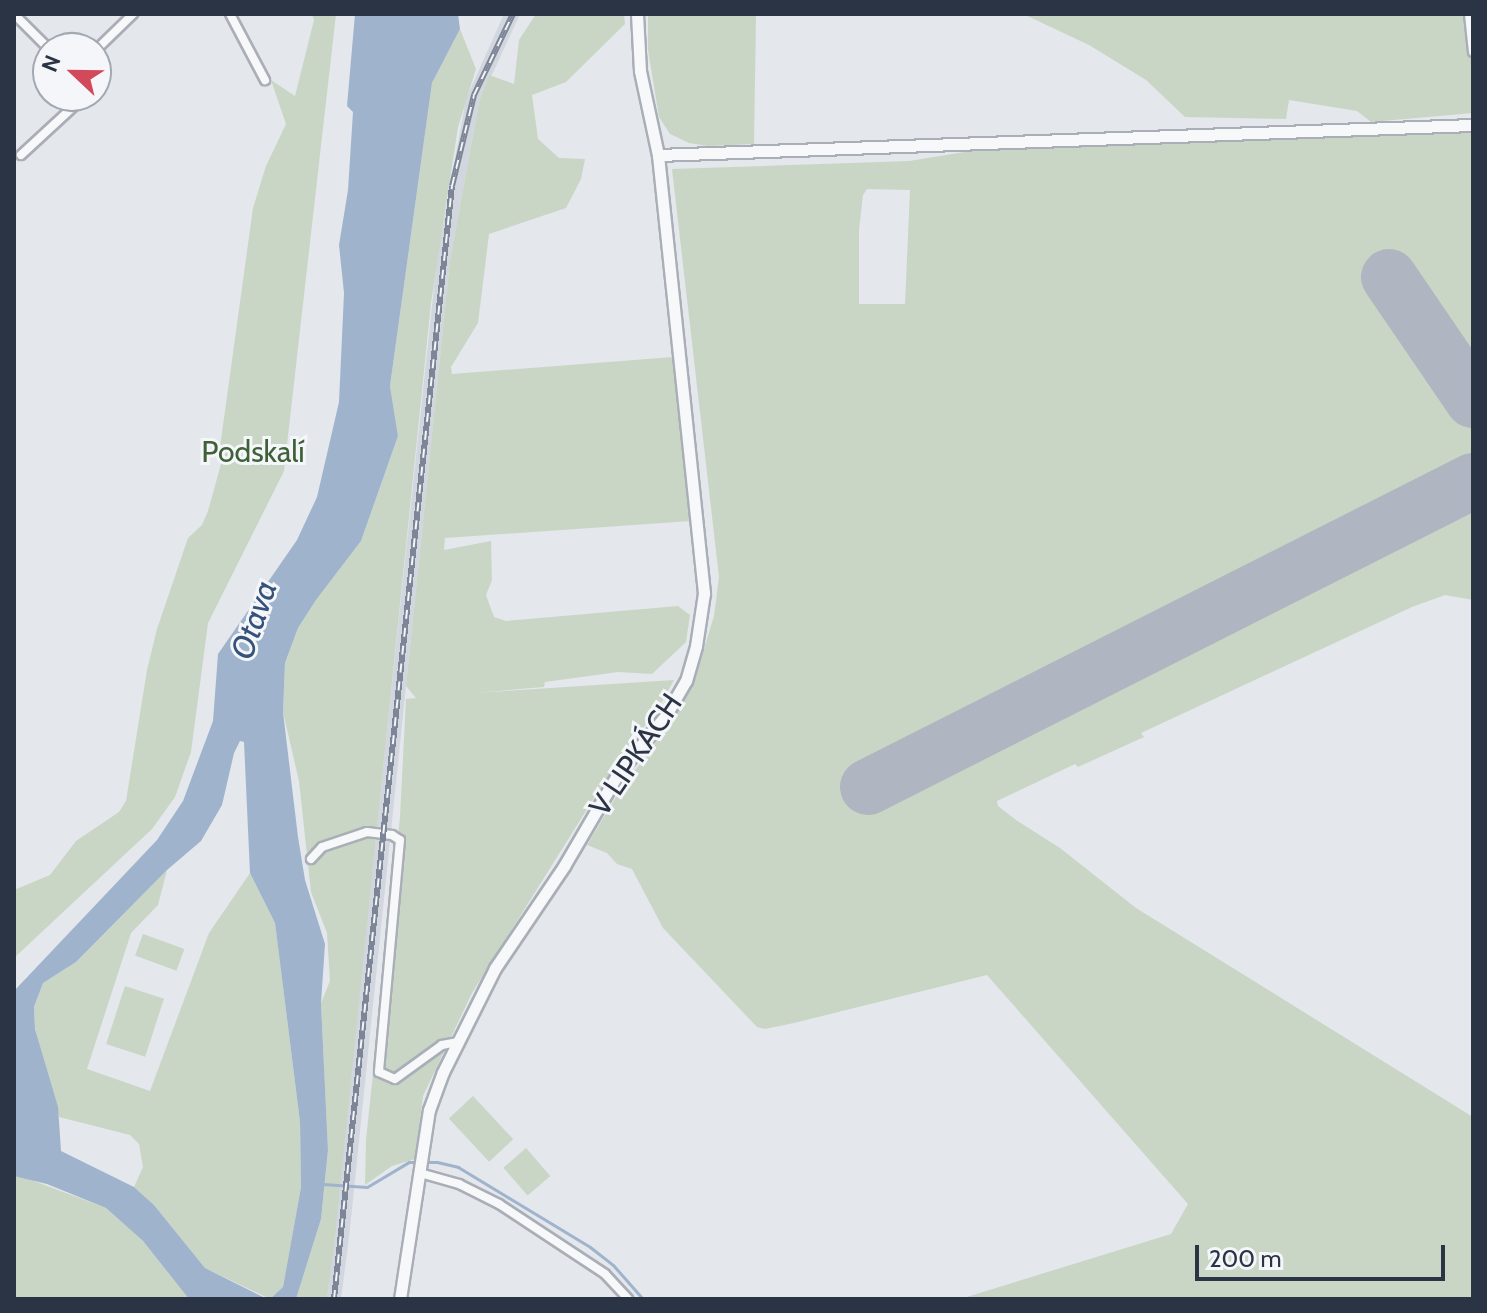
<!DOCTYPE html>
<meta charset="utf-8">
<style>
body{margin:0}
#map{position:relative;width:1487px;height:1313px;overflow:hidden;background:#e4e7ec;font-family:Cabin,sans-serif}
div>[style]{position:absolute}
.built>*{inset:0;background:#d2d6de}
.green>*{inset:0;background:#c9d6c5;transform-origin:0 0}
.water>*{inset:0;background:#9fb4cc}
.stream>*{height:3px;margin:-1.5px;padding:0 1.5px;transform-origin:1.5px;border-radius:1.5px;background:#9fb4cc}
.runway>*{height:56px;margin:-28px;padding:0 28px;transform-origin:28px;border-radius:28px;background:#b0b6c1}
.roads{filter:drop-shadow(2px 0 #a9aeb7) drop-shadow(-2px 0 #a9aeb7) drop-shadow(0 2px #a9aeb7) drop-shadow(0 -2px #a9aeb7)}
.minor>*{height:8px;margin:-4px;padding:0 4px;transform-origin:4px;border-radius:4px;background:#f7f8fa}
.tertiary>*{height:11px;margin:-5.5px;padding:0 5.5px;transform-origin:5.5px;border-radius:5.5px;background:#f7f8fa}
.rail>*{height:6px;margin-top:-3px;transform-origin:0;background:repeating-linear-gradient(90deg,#f4f6f9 0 9px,#7d8696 0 18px);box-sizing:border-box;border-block:2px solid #7d8696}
span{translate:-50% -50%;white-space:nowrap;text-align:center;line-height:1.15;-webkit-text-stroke:6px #f4f6f9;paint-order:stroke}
.park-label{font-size:30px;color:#3f6138}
.street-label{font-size:30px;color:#2b3445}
.water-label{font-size:32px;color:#34527a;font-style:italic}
.frame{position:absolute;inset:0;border:16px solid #2b3445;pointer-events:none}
.north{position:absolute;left:32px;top:32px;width:80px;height:80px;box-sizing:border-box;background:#f4f6f9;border:2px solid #a4a8b1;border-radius:50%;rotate:292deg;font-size:22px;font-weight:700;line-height:32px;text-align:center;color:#2b3445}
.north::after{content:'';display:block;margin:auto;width:28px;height:36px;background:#d1495b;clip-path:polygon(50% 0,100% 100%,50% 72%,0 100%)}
.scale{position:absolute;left:1195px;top:1245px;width:250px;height:36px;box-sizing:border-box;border:4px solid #2b3445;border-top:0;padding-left:10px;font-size:24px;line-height:28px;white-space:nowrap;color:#2b3445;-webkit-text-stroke:6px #f4f6f9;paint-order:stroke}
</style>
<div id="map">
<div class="built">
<div style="clip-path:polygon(504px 14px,520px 14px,479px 103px,450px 260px,349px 1238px,341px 1299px,327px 1299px,437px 258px,466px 99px)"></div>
</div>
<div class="green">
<div style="clip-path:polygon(312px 14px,336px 14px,284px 471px,208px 623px,191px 752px,175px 797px,152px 829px,14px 958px,14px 890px,50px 875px,76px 841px,119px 812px,126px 801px,147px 670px,157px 629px,188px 538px,202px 525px,208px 511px,221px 464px,220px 447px,253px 208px,266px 166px,286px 124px,271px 80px,295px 96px,314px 20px)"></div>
<div style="clip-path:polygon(536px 14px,624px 14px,625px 24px,566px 82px,532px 95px,538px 139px,559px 158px,585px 159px,581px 179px,566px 208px,489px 234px,478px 323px,451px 367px,452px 374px,673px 357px,691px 521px,445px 538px,444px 550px,491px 541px,492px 580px,486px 595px,494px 617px,506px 621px,678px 606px,690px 615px,686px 642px,652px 674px,618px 672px,545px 682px,544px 687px,474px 693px,674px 680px,659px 707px,614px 766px,472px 993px,423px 1096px,415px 1159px,392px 1166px,365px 1185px,366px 1140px,400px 817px,406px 699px,416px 698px,406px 686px,450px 260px,479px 103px,489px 75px,514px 84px,519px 40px)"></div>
<div style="clip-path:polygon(648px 14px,756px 14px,754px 144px,708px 146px,689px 143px,670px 134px,659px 117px,648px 50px)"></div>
<div style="clip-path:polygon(1023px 14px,1473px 14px,1473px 113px,1371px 122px,1357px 111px,1289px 100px,1286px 119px,1185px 117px,1146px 80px,1089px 45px)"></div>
<div style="clip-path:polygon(460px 29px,476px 69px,458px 127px,431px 303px,335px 1236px,327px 1299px,296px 1299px,321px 1219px,328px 1150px,321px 1003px,330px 981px,327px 933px,311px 892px,299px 781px,283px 712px,285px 663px,298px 628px,316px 600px,361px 541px,398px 436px,390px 386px,432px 83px)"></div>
<div style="clip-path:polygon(evenodd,1473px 131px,1473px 600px,1445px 595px,1412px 607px,1141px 733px,1144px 737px,1078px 767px,1075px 764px,997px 801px,998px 806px,1016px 820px,1060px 848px,1136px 908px,1473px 1117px,1473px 1299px,960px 1299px,1171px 1234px,1188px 1204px,987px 975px,794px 1023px,765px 1029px,757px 1027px,663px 928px,632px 869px,617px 864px,607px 853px,587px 845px,619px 792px,672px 720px,693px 685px,714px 616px,719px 577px,672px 169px,909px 161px,971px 151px,1056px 147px,1473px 131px,867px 189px,910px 190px,905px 304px,859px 304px,859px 230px,863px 195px,867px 189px)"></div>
<div style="clip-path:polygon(167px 870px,158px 905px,131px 933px,87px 1069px,150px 1091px,209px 933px,250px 873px,275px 923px,300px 1122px,301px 1187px,283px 1287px,270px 1299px,205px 1268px,154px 1205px,134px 1187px,143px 1167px,139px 1144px,130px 1135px,59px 1117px,35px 1028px,34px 1007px,43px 983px,76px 962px)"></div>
<div style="left:143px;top:934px;width:44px;height:23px;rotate:20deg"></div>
<div style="left:125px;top:986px;width:41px;height:61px;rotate:18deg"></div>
<div style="left:473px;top:1096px;width:59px;height:33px;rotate:47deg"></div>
<div style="left:526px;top:1148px;width:37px;height:30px;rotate:49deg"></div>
<div style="clip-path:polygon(18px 1175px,106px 1208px,143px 1241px,189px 1299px,14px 1299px,14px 1176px)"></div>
</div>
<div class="water">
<div style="clip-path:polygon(355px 14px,458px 14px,460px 29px,432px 83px,390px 386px,398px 436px,361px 541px,316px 600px,298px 628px,285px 663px,283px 712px,298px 837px,305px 880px,325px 944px,321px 1003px,328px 1150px,321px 1219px,296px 1299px,270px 1299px,283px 1287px,301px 1187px,300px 1122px,275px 923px,250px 873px,244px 742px,240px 741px,234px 753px,222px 805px,201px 841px,167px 870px,76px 962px,43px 983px,34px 1007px,35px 1029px,58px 1107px,61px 1151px,134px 1187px,154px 1205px,205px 1268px,267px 1299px,189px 1299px,143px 1241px,106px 1208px,47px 1184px,14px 1176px,14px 991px,157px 840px,183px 801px,213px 721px,218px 654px,297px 540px,317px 497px,339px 402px,344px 293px,339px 245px,348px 190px,353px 112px,347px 106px)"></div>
</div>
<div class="stream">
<div style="left:323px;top:1184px;width:44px;rotate:3.9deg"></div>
<div style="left:367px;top:1187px;width:49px;rotate:-30.8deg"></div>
<div style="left:409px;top:1162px;width:28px"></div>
<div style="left:437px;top:1162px;width:22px;rotate:13deg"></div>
<div style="left:458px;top:1167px;width:154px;rotate:31.2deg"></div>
<div style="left:590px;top:1247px;width:29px;rotate:38deg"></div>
<div style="left:613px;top:1265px;width:45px;rotate:48.6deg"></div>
</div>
<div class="runway">
<div style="left:1389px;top:277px;width:149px;rotate:55.7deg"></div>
<div style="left:868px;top:787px;width:678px;rotate:-26.83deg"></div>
</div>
<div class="roads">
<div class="minor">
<div style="left:14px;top:14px;width:48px;rotate:45deg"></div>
<div style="left:230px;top:14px;width:75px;rotate:62.1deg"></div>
<div style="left:1469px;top:14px;width:38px;rotate:84deg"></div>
<div style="left:96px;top:50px;width:52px;rotate:-44.2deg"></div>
<div style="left:21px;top:155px;width:87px;rotate:-42.7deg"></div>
<div style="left:311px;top:859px;width:16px;rotate:-47deg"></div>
<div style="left:322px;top:847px;width:47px;rotate:-18.4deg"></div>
<div style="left:367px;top:832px;width:25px;rotate:7deg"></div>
<div style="left:392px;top:835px;width:9px;rotate:32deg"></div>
<div style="left:400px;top:840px;width:233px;rotate:95.2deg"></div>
<div style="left:379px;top:1072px;width:17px;rotate:24deg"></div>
<div style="left:395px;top:1079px;width:58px;rotate:-35.9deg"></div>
<div style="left:442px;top:1045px;width:15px;rotate:-11deg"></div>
<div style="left:420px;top:1173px;width:41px;rotate:15.8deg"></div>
<div style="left:459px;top:1184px;width:45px;rotate:26.6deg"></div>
<div style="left:499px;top:1204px;width:127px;rotate:33.4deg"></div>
<div style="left:605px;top:1274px;width:34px;rotate:47deg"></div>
</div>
<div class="tertiary">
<div style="left:658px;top:155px;width:816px;rotate:-2.11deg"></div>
<div style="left:400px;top:1299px;width:191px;rotate:-81.3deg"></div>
<div style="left:429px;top:1110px;width:40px;rotate:-69.8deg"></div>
<div style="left:443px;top:1072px;width:116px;rotate:-63.4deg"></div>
<div style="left:495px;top:968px;width:123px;rotate:-55.9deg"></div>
<div style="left:564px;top:866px;width:109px;rotate:-59.7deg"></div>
<div style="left:619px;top:772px;width:74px;rotate:-50.5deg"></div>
<div style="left:666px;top:715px;width:39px;rotate:-60deg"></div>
<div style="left:686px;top:681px;width:36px;rotate:-74deg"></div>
<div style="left:696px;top:646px;width:54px;rotate:-81.4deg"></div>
<div style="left:704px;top:593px;width:440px;rotate:-96deg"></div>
<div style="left:658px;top:155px;width:86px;rotate:-102.1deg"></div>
<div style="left:640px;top:71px;width:57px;rotate:-93deg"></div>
</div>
</div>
<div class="rail">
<div style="left:334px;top:1299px;width:1119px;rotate:-83.95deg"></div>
<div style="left:452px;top:186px;width:94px;rotate:-76.4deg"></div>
<div style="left:474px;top:95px;width:90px;rotate:-64.3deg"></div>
</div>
<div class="park-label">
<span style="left:253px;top:452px">Podskalí</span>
</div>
<div class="street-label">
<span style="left:636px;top:755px;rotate:-56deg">V LIPKÁCH</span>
</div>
<div class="water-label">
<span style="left:254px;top:620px;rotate:-71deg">Otava</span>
</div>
<div class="frame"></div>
<div class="north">N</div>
<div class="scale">200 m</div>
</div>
